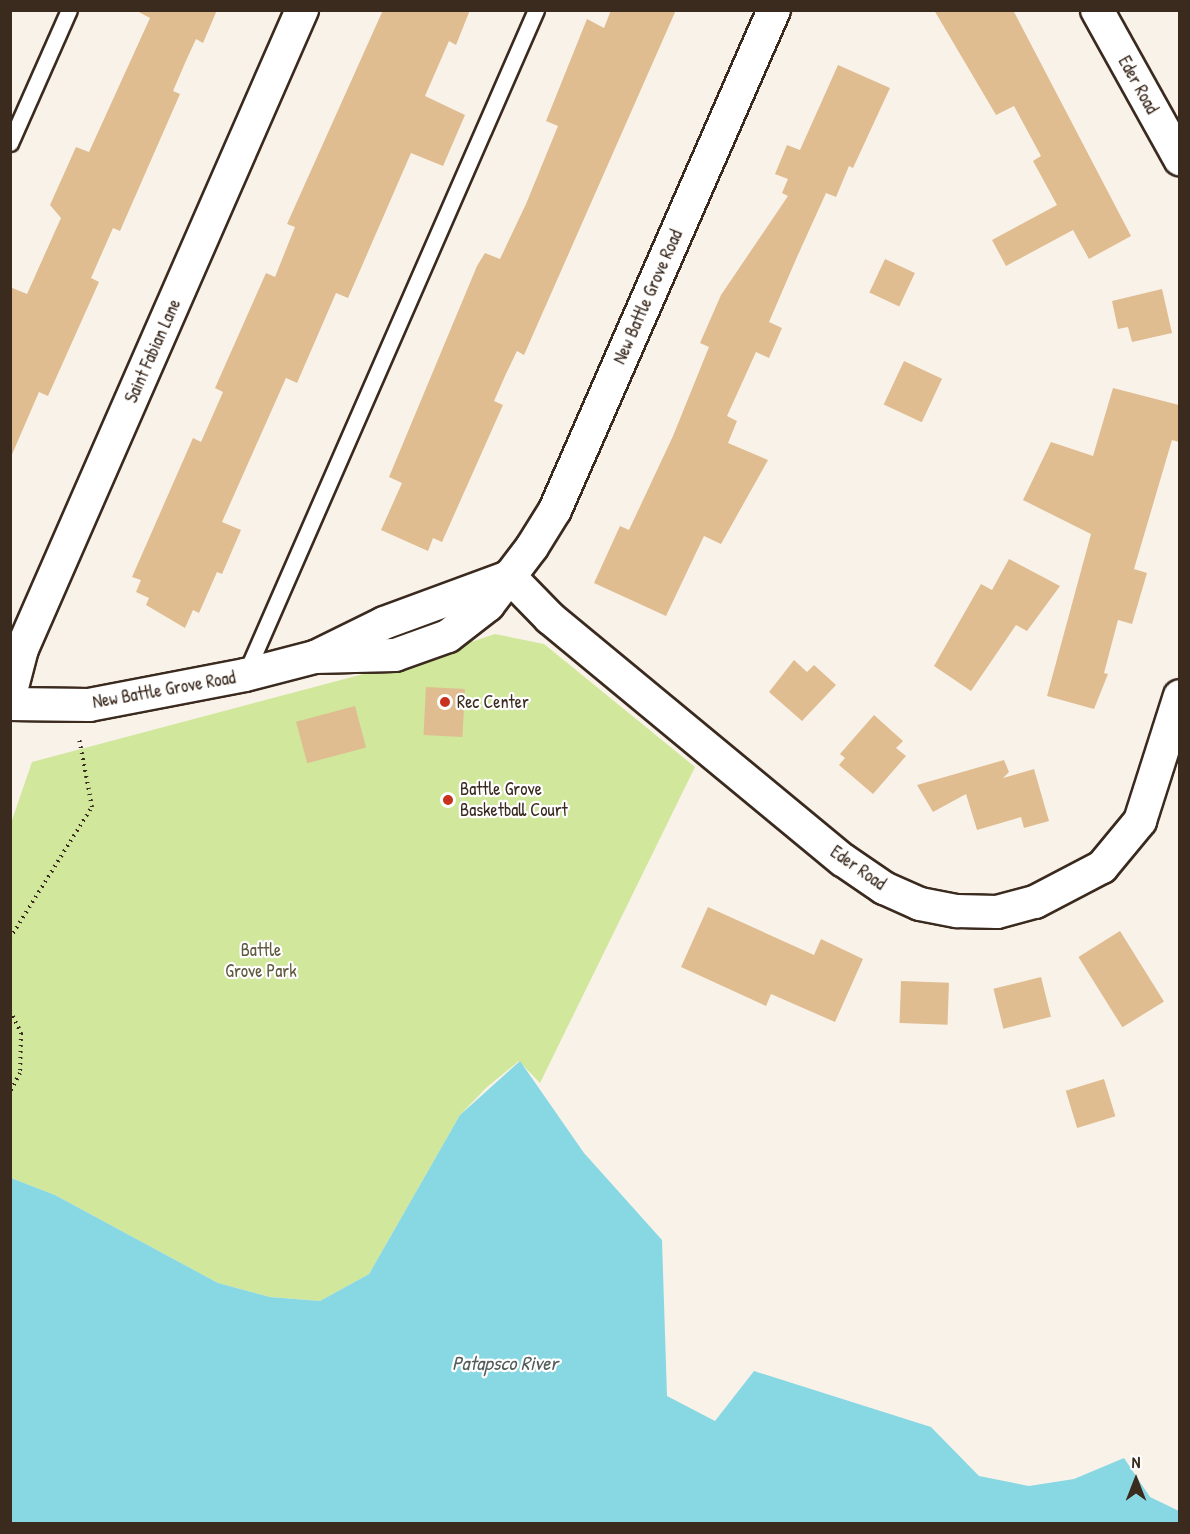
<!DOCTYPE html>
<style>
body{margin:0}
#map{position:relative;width:1190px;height:1534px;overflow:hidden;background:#f9f2e9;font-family:"Patrick Hand",sans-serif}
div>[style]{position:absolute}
.green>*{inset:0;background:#d0e79c}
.water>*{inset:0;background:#88d8e4}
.building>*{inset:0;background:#dfbd91;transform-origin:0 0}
.path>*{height:4px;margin-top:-2px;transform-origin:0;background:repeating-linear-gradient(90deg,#3b2a1e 0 1.5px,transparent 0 6px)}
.roads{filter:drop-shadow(2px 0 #3b2a1e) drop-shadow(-2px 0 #3b2a1e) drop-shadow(0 2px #3b2a1e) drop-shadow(0 -2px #3b2a1e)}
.lane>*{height:15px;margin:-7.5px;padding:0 7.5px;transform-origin:7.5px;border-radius:7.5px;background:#fff}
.street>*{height:32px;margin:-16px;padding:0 16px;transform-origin:16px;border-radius:16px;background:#fff}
.dots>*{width:16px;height:16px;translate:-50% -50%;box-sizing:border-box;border:3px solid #fff;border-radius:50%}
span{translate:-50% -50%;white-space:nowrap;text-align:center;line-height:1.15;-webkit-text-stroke:4.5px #fff;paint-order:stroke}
.street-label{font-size:18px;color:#3b2a1e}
.poi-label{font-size:18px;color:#3b2a1e}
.left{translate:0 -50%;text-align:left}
.park-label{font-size:18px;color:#60593e}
.water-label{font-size:20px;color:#525e59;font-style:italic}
.frame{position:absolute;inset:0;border:12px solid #3b2a1e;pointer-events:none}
.north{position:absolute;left:1106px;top:1450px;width:60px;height:60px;-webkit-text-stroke:4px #fff;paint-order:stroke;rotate:0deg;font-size:16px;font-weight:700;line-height:24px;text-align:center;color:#3b2a1e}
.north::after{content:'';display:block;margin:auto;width:21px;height:27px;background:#3b2a1e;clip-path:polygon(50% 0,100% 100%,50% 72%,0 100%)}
</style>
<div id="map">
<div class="green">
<div style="clip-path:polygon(495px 634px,544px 644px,695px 767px,540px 1083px,519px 1061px,487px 1087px,460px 1115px,369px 1274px,320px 1301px,270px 1297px,218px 1283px,55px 1195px,11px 1178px,10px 826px,32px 762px,420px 659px)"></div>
</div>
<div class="water">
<div style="clip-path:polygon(520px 1061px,584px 1153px,662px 1240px,667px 1396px,715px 1421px,754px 1371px,931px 1427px,979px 1476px,1029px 1486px,1074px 1479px,1124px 1458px,1150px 1497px,1179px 1511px,1179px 1523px,11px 1523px,11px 1178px,55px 1195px,218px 1283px,270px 1297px,320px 1301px,369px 1274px,460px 1115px)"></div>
</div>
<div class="building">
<div style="clip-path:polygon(135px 10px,217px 10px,203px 43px,196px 39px,185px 63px,173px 91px,180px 94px,120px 231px,113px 228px,91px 278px,99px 282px,48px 396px,39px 392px,10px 459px,10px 287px,27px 294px,61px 218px,50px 205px,76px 147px,89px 152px,150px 18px)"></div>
<div style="clip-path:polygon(383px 10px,470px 10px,456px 45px,449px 41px,425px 96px,465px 115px,443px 166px,411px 153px,348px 298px,336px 293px,297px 383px,286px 378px,222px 522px,241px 530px,222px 574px,217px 572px,199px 613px,193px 610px,185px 628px,146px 605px,149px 598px,136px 592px,141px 580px,132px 577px,193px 438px,201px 442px,223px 392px,215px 388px,266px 273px,275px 277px,295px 227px,287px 224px)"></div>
<div style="clip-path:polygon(611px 10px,676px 10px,524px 355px,517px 351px,505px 376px,494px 401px,503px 405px,442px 542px,433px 538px,428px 551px,381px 530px,402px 483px,389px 477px,477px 266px,485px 253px,500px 259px,526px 204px,558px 126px,546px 121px,587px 19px,604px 28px)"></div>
<div style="clip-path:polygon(934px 10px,1013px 10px,1131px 236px,1089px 259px,1073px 230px,1006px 266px,992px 240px,1057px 205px,1033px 161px,1041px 156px,1014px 106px,996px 115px)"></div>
<div style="clip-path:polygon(838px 65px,890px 88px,853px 168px,849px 166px,836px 197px,826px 193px,797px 257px,769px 322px,782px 328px,769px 358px,756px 352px,727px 416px,737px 421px,728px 443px,768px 460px,721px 544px,704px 536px,666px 616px,594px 583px,620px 526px,629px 530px,673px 436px,709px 347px,700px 343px,721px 295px,788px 196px,782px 193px,788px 179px,775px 174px,787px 145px,800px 150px)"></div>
<div style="left:885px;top:259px;width:33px;height:37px;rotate:25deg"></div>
<div style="clip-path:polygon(1162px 289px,1172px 333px,1132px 342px,1128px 327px,1118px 329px,1112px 301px)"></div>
<div style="left:904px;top:361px;width:42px;height:48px;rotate:25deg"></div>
<div style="clip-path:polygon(1113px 388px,1179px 405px,1179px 442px,1172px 440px,1134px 569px,1147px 573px,1132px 624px,1118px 620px,1104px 673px,1108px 674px,1094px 709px,1047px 696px,1091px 534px,1023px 500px,1051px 442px,1093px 456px)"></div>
<div style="clip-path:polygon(1009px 559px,1060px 586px,1027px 631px,1016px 625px,971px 691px,934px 666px,981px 584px,992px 590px)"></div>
<div style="clip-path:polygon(794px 660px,807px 672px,814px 665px,836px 685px,802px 721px,769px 692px)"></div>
<div style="left:426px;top:687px;width:39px;height:48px;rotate:3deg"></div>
<div style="left:355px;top:706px;width:43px;height:61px;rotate:75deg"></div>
<div style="clip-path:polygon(874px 715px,903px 741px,896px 748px,906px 756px,873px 794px,839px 765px,845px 758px,840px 754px)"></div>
<div style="clip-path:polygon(1004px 760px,1009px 772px,1003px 778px,1034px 769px,1049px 821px,1024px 828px,1021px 817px,977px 830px,966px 794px,933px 812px,917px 785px)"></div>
<div style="clip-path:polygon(708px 907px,814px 955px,821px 939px,863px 959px,835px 1022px,771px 994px,766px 1006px,681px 967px)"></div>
<div style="left:1120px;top:931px;width:83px;height:49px;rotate:58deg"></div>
<div style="left:1041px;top:977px;width:41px;height:49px;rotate:76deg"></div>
<div style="left:901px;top:981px;width:48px;height:42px;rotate:2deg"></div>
<div style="left:1104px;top:1079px;width:39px;height:40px;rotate:73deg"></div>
</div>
<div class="path">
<div style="left:10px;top:938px;width:155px;rotate:-58deg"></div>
<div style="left:92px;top:807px;width:70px;rotate:-100.7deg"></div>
<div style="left:10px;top:1011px;width:25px;rotate:63deg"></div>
<div style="left:21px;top:1033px;width:40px;rotate:91.4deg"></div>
<div style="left:20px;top:1073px;width:21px;rotate:118deg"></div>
</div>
<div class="roads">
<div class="lane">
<div style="left:10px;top:143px;width:145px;rotate:-66.1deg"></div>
<div style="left:245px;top:675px;width:726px;rotate:-66.37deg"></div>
</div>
<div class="street">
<div style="left:1097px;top:10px;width:171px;rotate:60.9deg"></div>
<div style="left:509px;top:576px;width:59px;rotate:45.7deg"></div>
<div style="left:550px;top:618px;width:380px;rotate:39.6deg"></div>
<div style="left:843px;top:860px;width:50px;rotate:34.3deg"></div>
<div style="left:884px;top:888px;width:39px;rotate:24deg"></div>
<div style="left:920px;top:904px;width:38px;rotate:11deg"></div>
<div style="left:957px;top:911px;width:40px;rotate:1.4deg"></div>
<div style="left:997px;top:912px;width:39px;rotate:-15deg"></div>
<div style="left:1035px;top:902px;width:76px;rotate:-27.6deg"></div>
<div style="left:1102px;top:867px;width:60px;rotate:-50.4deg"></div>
<div style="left:1140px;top:821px;width:131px;rotate:-72.3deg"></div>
<div style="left:315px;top:657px;width:80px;rotate:-1.4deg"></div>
<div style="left:395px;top:655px;width:56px;rotate:-19.7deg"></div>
<div style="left:448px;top:636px;width:51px;rotate:-37.8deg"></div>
<div style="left:488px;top:605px;width:73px;rotate:-52.8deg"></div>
<div style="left:532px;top:547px;width:44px;rotate:-58.1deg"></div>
<div style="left:555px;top:510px;width:546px;rotate:-66.35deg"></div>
<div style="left:10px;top:695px;width:48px;rotate:-75.4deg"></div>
<div style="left:22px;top:649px;width:698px;rotate:-66.34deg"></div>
<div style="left:10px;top:704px;width:79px;rotate:0.7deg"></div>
<div style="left:89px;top:705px;width:159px;rotate:-10.9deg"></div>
<div style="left:245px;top:675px;width:72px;rotate:-14.4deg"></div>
<div style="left:315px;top:657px;width:77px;rotate:-26.2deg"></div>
<div style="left:384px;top:623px;width:130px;rotate:-20.2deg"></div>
</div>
</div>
<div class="dots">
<div style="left:445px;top:702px;background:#c8321e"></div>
<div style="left:448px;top:800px;background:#c8321e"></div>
</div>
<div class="street-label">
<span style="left:1138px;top:85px;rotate:61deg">Eder Road</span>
<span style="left:648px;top:297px;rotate:-66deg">New Battle Grove Road</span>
<span style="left:153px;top:351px;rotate:-66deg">Saint Fabian Lane</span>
<span style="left:164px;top:690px;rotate:-10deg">New Battle Grove Road</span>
<span style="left:858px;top:868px;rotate:35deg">Eder Road</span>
</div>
<div class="poi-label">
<span class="left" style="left:457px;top:702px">Rec Center</span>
<span class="left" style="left:460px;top:800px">Battle Grove<br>Basketball Court</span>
</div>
<div class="park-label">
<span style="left:261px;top:961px">Battle<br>Grove Park</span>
</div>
<div class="water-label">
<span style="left:505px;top:1362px">Patapsco River</span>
</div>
<div class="frame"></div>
<div class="north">N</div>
</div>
